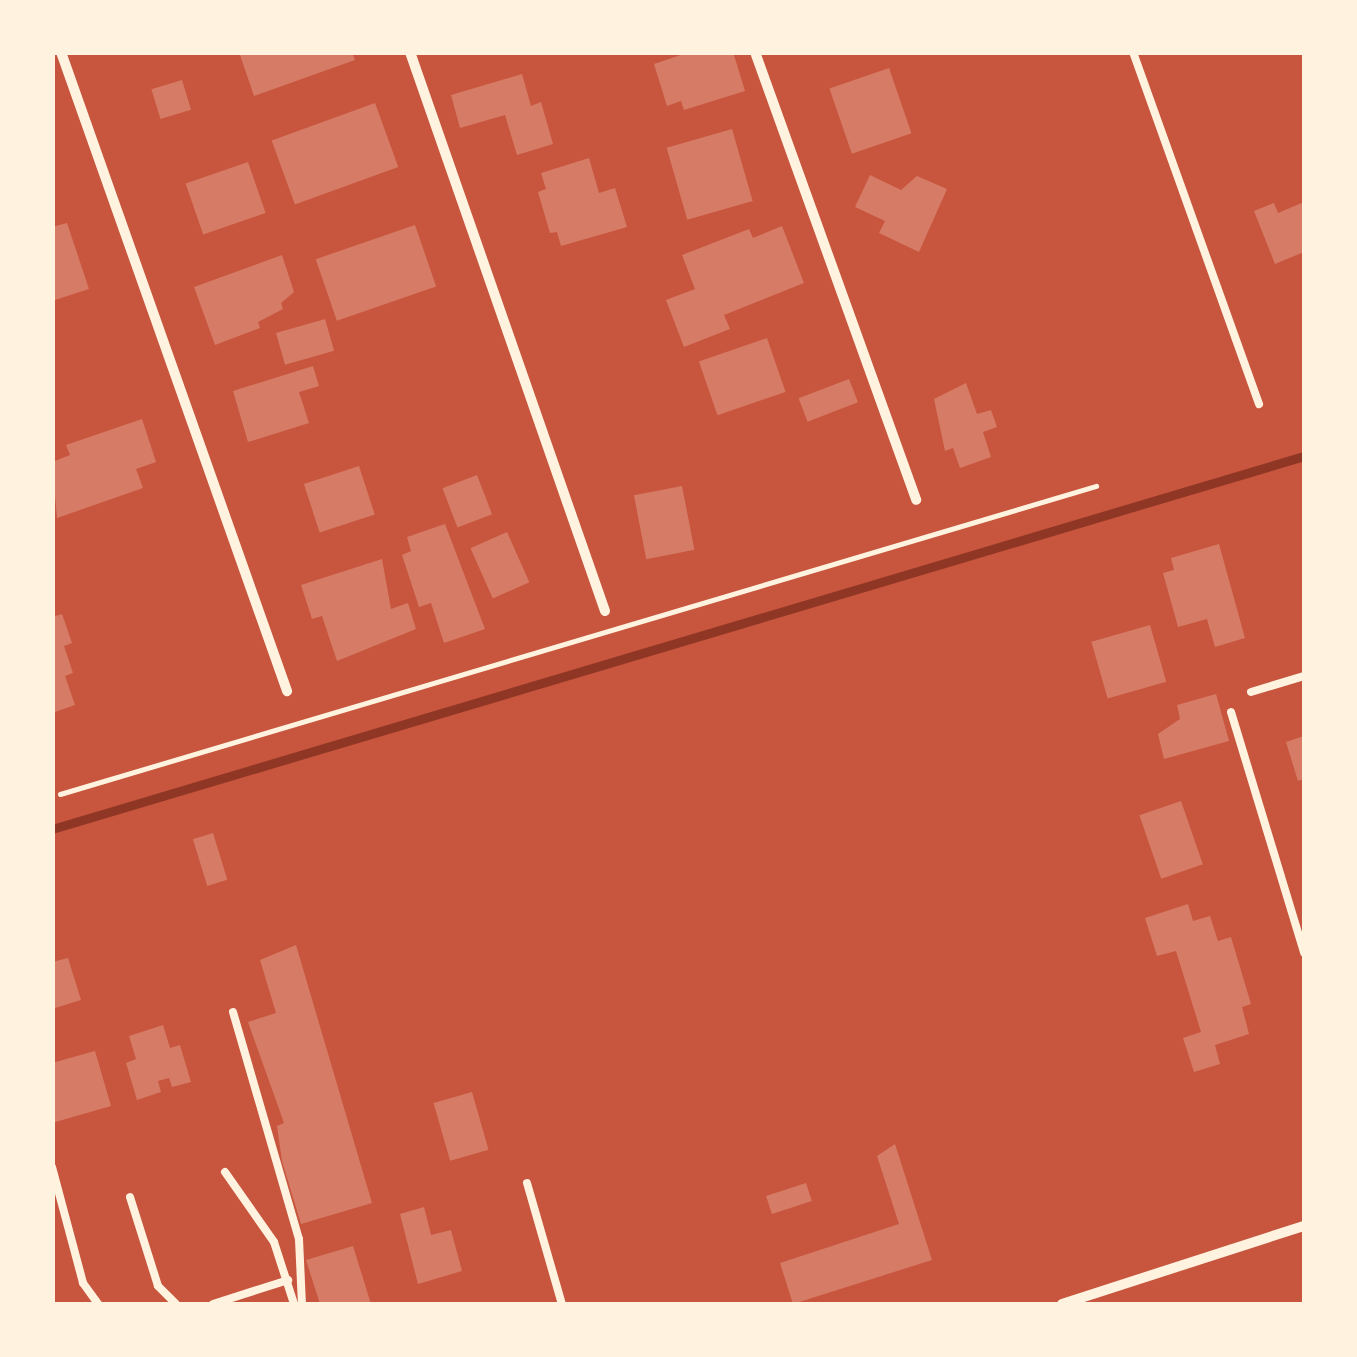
<!DOCTYPE html>
<style>
body{margin:0}
#map{position:relative;width:1357px;height:1357px;overflow:hidden;background:#c8553d;font-family:Arial,sans-serif}
div>[style]{position:absolute}
.stream>*{height:9px;margin:-4.5px;padding:0 4.5px;transform-origin:4.5px;border-radius:4.5px;background:#8f3625}
.building>*{inset:0;background:#d67c66;transform-origin:0 0}
.path>*{height:5px;margin:-2.5px;padding:0 2.5px;transform-origin:2.5px;border-radius:2.5px;background:#fff3e0}
.service>*{height:8px;margin:-4px;padding:0 4px;transform-origin:4px;border-radius:4px;background:#fff3e0}
.minor>*{height:10px;margin:-5px;padding:0 5px;transform-origin:5px;border-radius:5px;background:#fff3e0}
span{translate:-50% -50%;white-space:nowrap;text-align:center;line-height:1.15;-webkit-text-stroke:10px #fff3e0;paint-order:stroke}
.frame{position:absolute;inset:0;border:55px solid #fff3e0;pointer-events:none}
</style>
<div id="map">
<div class="stream">
<div style="left:52px;top:829px;width:1306px;rotate:-16.59deg"></div>
</div>
<div class="building">
<div style="clip-path:polygon(239px 52px,352px 52px,355px 60px,254px 96px)"></div>
<div style="clip-path:polygon(690px 52px,733px 52px,745px 91px,684px 110px,681px 101px,667px 106px,654px 64px)"></div>
<div style="left:889px;top:68px;width:69px;height:63px;rotate:71deg"></div>
<div style="clip-path:polygon(522px 74px,531px 106px,541px 102px,553px 144px,517px 155px,505px 115px,460px 128px,451px 95px)"></div>
<div style="left:182px;top:80px;width:31px;height:32px;rotate:73deg"></div>
<div style="left:375px;top:103px;width:68px;height:110px;rotate:70deg"></div>
<div style="left:732px;top:129px;width:75px;height:68px;rotate:74deg"></div>
<div style="clip-path:polygon(589px 158px,599px 193px,615px 188px,627px 227px,561px 246px,557px 232px,550px 233px,538px 192px,546px 189px,541px 173px)"></div>
<div style="left:248px;top:162px;width:54px;height:66px;rotate:71deg"></div>
<div style="clip-path:polygon(870px 175px,901px 190px,917px 176px,947px 189px,919px 252px,879px 233px,885px 221px,855px 207px)"></div>
<div style="clip-path:polygon(1304px 202px,1304px 252px,1275px 264px,1254px 211px,1274px 203px,1278px 213px)"></div>
<div style="clip-path:polygon(67px 223px,89px 289px,52px 301px,52px 227px)"></div>
<div style="left:415px;top:225px;width:65px;height:105px;rotate:71deg"></div>
<div style="clip-path:polygon(782px 226px,804px 283px,724px 315px,730px 329px,684px 347px,666px 300px,695px 289px,682px 255px,749px 229px,753px 238px)"></div>
<div style="clip-path:polygon(282px 255px,294px 292px,281px 303px,283px 309px,258px 322px,260px 328px,215px 345px,194px 287px)"></div>
<div style="left:325px;top:319px;width:33px;height:51px;rotate:74deg"></div>
<div style="left:767px;top:338px;width:57px;height:72px;rotate:71deg"></div>
<div style="clip-path:polygon(313px 366px,319px 386px,299px 392px,309px 423px,248px 442px,233px 391px)"></div>
<div style="left:849px;top:379px;width:25px;height:54px;rotate:69deg"></div>
<div style="clip-path:polygon(966px 383px,977px 414px,991px 410px,997px 427px,983px 432px,991px 457px,960px 468px,953px 448px,945px 451px,934px 399px)"></div>
<div style="clip-path:polygon(142px 419px,156px 462px,136px 469px,143px 488px,57px 518px,52px 462px,70px 455px,66px 445px)"></div>
<div style="left:359px;top:466px;width:51px;height:58px;rotate:72deg"></div>
<div style="left:477px;top:475px;width:42px;height:37px;rotate:69deg"></div>
<div style="left:682px;top:486px;width:65px;height:49px;rotate:79deg"></div>
<div style="clip-path:polygon(445px 524px,485px 629px,444px 643px,431px 603px,419px 607px,402px 555px,411px 551px,407px 537px)"></div>
<div style="left:507px;top:532px;width:55px;height:40px;rotate:66deg"></div>
<div style="clip-path:polygon(1219px 544px,1245px 638px,1215px 647px,1207px 619px,1178px 627px,1163px 573px,1174px 570px,1171px 558px)"></div>
<div style="clip-path:polygon(382px 559px,391px 609px,408px 603px,416px 629px,337px 661px,322px 616px,312px 619px,301px 585px)"></div>
<div style="clip-path:polygon(62px 614px,72px 643px,64px 646px,73px 673px,65px 676px,75px 705px,52px 713px,52px 617px)"></div>
<div style="left:1150px;top:625px;width:59px;height:61px;rotate:74deg"></div>
<div style="clip-path:polygon(1216px 694px,1229px 741px,1164px 759px,1158px 734px,1180px 719px,1177px 705px)"></div>
<div style="clip-path:polygon(1304px 736px,1304px 779px,1298px 781px,1286px 742px)"></div>
<div style="left:1181px;top:801px;width:67px;height:44px;rotate:71deg"></div>
<div style="left:213px;top:833px;width:49px;height:21px;rotate:73deg"></div>
<div style="clip-path:polygon(1188px 904px,1193px 921px,1210px 916px,1218px 941px,1231px 937px,1251px 1004px,1242px 1007px,1249px 1034px,1215px 1045px,1220px 1064px,1194px 1072px,1183px 1038px,1201px 1032px,1176px 951px,1157px 956px,1145px 918px)"></div>
<div style="clip-path:polygon(296px 945px,372px 1203px,301px 1224px,282px 1161px,277px 1126px,284px 1123px,248px 1022px,276px 1013px,260px 960px)"></div>
<div style="clip-path:polygon(68px 958px,81px 1000px,52px 1009px,52px 962px)"></div>
<div style="clip-path:polygon(163px 1025px,170px 1048px,180px 1045px,191px 1082px,172px 1087px,169px 1078px,158px 1081px,161px 1092px,137px 1100px,126px 1063px,136px 1059px,129px 1036px)"></div>
<div style="clip-path:polygon(95px 1051px,111px 1106px,52px 1123px,52px 1063px)"></div>
<div style="left:472px;top:1092px;width:60px;height:40px;rotate:74deg"></div>
<div style="clip-path:polygon(895px 1144px,932px 1260px,793px 1304px,780px 1263px,899px 1224px,877px 1156px)"></div>
<div style="left:806px;top:1183px;width:19px;height:42px;rotate:72deg"></div>
<div style="clip-path:polygon(424px 1207px,431px 1235px,451px 1230px,462px 1271px,418px 1284px,400px 1214px)"></div>
<div style="clip-path:polygon(353px 1246px,371px 1304px,320px 1304px,306px 1260px)"></div>
</div>
<div class="path">
<div style="left:60px;top:794px;width:1081px;rotate:-16.56deg"></div>
</div>
<div class="service">
<div style="left:1133px;top:52px;width:374px;rotate:70.3deg"></div>
<div style="left:1251px;top:692px;width:55px;rotate:-16.8deg"></div>
<div style="left:1231px;top:712px;width:252px;rotate:73.1deg"></div>
<div style="left:233px;top:1012px;width:236px;rotate:73.8deg"></div>
<div style="left:299px;top:1239px;width:65px;rotate:87.4deg"></div>
<div style="left:52px;top:1167px;width:120px;rotate:75deg"></div>
<div style="left:83px;top:1283px;width:26px;rotate:54deg"></div>
<div style="left:225px;top:1172px;width:85px;rotate:55deg"></div>
<div style="left:274px;top:1242px;width:65px;rotate:72.1deg"></div>
<div style="left:527px;top:1183px;width:126px;rotate:73.9deg"></div>
<div style="left:130px;top:1197px;width:93px;rotate:72.5deg"></div>
<div style="left:158px;top:1286px;width:25px;rotate:45deg"></div>
<div style="left:213px;top:1304px;width:79px;rotate:-17.7deg"></div>
</div>
<div class="minor">
<div style="left:61px;top:52px;width:678px;rotate:70.52deg"></div>
<div style="left:410px;top:52px;width:592px;rotate:70.77deg"></div>
<div style="left:755px;top:52px;width:476px;rotate:70.2deg"></div>
<div style="left:1062px;top:1304px;width:254px;rotate:-17.9deg"></div>
</div>
<div class="frame"></div>
</div>
